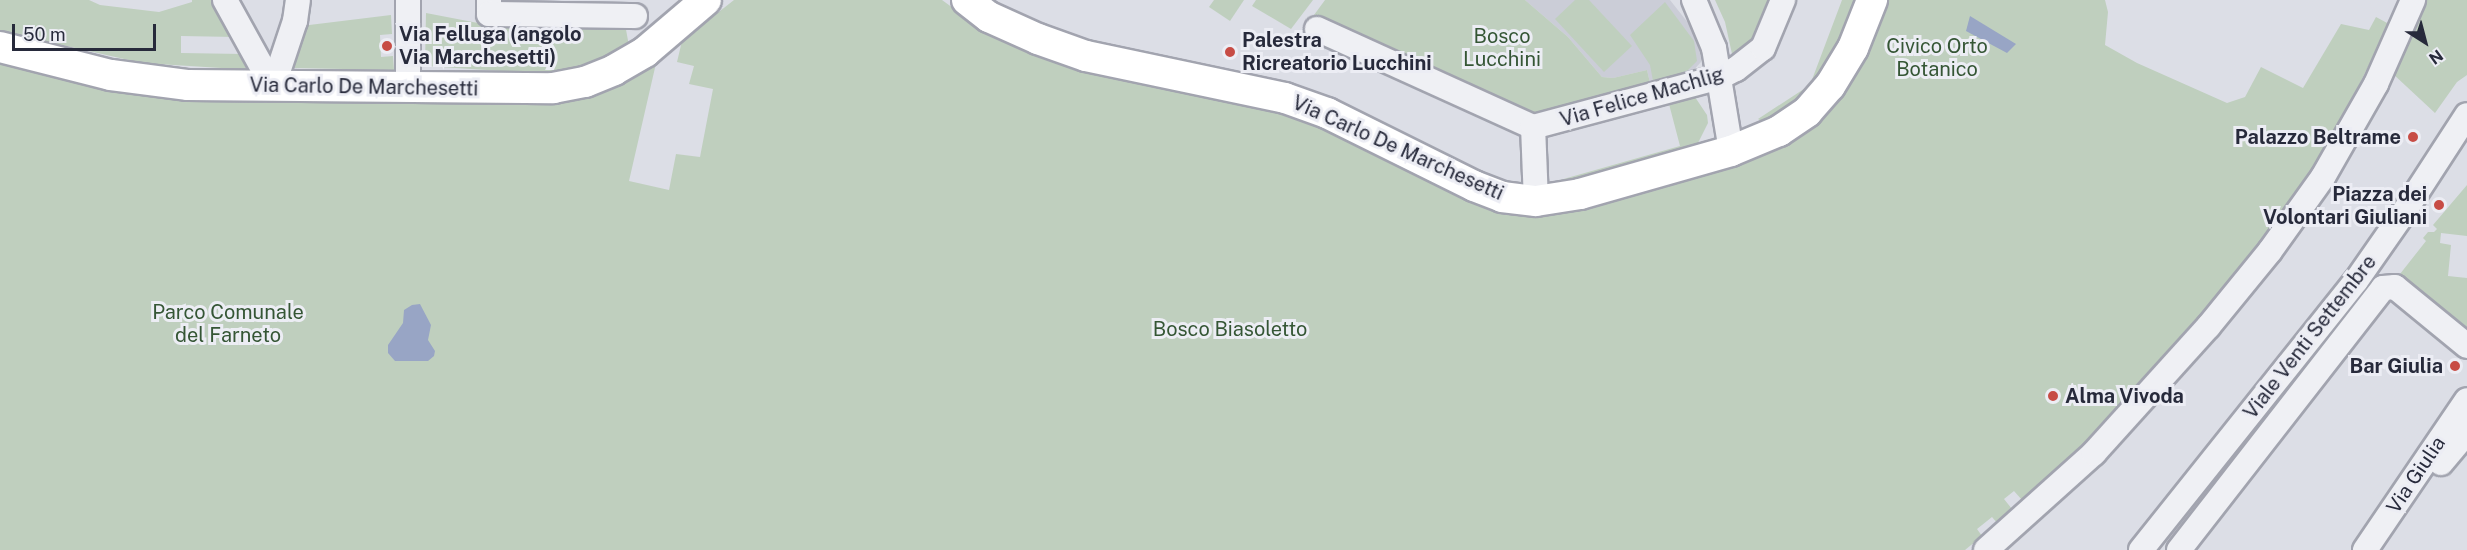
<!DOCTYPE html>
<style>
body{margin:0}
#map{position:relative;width:2467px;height:550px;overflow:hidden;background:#dcdee6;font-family:"Public Sans",sans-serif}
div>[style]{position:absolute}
.built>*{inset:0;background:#cbcdd7}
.green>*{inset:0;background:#bfcfbe}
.water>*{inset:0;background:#98a5c5}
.roads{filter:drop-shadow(2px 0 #a2a4af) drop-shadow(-2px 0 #a2a4af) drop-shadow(0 2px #a2a4af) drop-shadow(0 -2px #a2a4af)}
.minor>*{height:24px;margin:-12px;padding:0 12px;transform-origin:12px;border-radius:12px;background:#eff0f4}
.major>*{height:30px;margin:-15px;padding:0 15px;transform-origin:15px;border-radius:15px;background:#fff}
.dots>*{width:16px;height:16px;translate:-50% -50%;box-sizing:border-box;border:3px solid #ecedf4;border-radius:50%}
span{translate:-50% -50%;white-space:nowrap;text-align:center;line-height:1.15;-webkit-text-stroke:6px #ecedf4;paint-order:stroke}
.poi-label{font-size:20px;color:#272a3b;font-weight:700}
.left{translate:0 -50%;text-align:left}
.right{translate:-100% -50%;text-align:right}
.park-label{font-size:20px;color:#355635}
.street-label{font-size:20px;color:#272a3b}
.north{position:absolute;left:2395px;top:12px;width:60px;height:60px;-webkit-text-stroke:4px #ecedf4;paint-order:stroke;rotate:144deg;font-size:16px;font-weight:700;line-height:24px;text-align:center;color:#272a3b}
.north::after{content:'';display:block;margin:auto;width:21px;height:27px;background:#272a3b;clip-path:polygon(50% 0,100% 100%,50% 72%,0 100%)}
.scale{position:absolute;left:12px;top:24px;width:144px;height:27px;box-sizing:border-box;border:3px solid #272a3b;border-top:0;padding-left:8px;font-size:18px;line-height:21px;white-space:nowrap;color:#272a3b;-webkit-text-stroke:4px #ecedf4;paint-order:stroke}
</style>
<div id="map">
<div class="built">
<div style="clip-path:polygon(1525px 0,1670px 0,1696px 33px,1701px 50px,1701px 62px,1690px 74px,1651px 87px,1647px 70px,1613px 78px,1602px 77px,1568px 37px)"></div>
</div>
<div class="green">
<div style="clip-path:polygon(0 0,89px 0,100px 5px,159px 12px,192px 2px,192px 0,213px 0,236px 37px,181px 36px,181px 53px,243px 54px,253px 70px,142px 63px,0 31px)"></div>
<div style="clip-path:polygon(734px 0,942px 0,986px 32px,1067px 64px,1142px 85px,1239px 99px,1283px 111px,1497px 208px,1739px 162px,1865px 52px,1887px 0,2105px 0,2108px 12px,2105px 45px,2137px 63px,2227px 103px,2245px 97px,2261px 67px,2303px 88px,2341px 24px,2369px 30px,2376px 17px,2389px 24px,2311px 183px,2180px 343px,2073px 456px,2022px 500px,2014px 491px,2004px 499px,2012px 509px,1998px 524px,1992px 517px,1977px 529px,1982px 536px,1965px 550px,0 550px,0 61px,193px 95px,375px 102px,511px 101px,657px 59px,629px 181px,669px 190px,676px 154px,700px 157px,713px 89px,689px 84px,694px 66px,677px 62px,682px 41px)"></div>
<div style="clip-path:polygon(1214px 0,1244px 0,1230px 21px,1209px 7px)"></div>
<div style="clip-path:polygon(1256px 0,1313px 0,1291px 29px,1252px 6px)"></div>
<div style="clip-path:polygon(1325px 0,1525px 0,1568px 37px,1602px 77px,1613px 78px,1647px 70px,1651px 87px,1531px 116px,1314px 15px)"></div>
<div style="clip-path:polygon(1575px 0,1589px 0,1632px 46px,1604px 72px,1555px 19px)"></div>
<div style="clip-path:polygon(1715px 0,1775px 0,1761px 39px,1734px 63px,1725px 22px)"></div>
<div style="clip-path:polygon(1842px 0,1858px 0,1843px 39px,1813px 90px,1765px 123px,1758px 119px,1810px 85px)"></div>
<div style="clip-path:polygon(2421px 0,2467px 0,2467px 75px,2457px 82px,2435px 113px,2392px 73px)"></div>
<div style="clip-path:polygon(1665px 2px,1694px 41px,1697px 61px,1688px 70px,1675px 76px,1653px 81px,1650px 65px,1630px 35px)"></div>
<div style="clip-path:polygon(426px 13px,478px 23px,625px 24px,629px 46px,586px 67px,547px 74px,425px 66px)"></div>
<div style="clip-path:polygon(391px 15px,392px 34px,380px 35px,381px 57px,393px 56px,394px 70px,294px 68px,301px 26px)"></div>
<div style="clip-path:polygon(1695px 97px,1707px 115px,1708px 123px,1698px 143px,1687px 153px,1555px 188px,1553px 182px,1680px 146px,1669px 104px)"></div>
<div style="clip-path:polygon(2467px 185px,2467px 236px,2441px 233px,2440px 243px,2451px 245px,2448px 276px,2467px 278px,2467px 327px,2400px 274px,2426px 241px,2423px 238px,2428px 232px,2434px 232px,2437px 229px,2433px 225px)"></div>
</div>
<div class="water">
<div style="clip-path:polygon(1970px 16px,2016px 44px,2007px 53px,1966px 31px)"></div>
<div style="clip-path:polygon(420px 304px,431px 325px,428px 340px,435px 351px,434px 356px,428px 361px,395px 361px,388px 353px,388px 345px,403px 323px,404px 310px,412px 305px)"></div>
</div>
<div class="roads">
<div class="minor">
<div style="left:225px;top:0;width:99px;rotate:61.1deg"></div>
<div style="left:408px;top:0;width:88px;rotate:90deg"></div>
<div style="left:489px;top:0;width:14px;rotate:90deg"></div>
<div style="left:489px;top:14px;width:146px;rotate:0.8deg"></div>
<div style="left:1694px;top:0;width:52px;rotate:67.4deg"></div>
<div style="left:1714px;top:48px;width:104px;rotate:80.6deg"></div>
<div style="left:1317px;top:29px;width:237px;rotate:24.4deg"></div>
<div style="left:273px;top:87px;width:70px;rotate:-71.6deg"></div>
<div style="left:295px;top:21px;width:21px;rotate:-82deg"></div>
<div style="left:1536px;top:201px;width:74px;rotate:-92.3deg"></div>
<div style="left:1533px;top:127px;width:194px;rotate:-15deg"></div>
<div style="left:1720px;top:77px;width:18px;rotate:-27deg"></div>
<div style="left:1736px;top:69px;width:34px;rotate:-38deg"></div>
<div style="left:1763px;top:48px;width:52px;rotate:-67.4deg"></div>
<div style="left:2441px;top:463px;width:40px;rotate:-50deg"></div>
<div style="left:1986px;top:550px;width:145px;rotate:-41.9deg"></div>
<div style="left:2094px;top:453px;width:170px;rotate:-47.9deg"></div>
<div style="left:2208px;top:327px;width:98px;rotate:-50.8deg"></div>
<div style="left:2270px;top:251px;width:91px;rotate:-54.4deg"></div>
<div style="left:2323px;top:177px;width:107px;rotate:-60.3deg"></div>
<div style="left:2376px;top:84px;width:92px;rotate:-66.2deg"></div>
<div style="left:2141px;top:550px;width:344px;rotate:-51.4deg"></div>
<div style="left:2356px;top:281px;width:80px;rotate:-55.1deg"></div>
<div style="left:2402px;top:215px;width:119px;rotate:-57deg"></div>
<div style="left:2179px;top:550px;width:332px;rotate:-52.1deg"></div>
<div style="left:2383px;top:288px;width:12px;rotate:-5deg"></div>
<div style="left:2395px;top:287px;width:93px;rotate:39.3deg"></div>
<div style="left:2365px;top:550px;width:181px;rotate:-55.8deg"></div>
</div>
<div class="major">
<div style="left:967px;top:0;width:28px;rotate:38deg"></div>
<div style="left:989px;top:17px;width:54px;rotate:24.2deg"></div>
<div style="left:1038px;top:39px;width:51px;rotate:19.5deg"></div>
<div style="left:1086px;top:56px;width:203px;rotate:11.9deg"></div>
<div style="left:1285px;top:98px;width:45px;rotate:19.7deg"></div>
<div style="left:1327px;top:113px;width:164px;rotate:26.4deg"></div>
<div style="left:1474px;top:186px;width:30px;rotate:21deg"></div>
<div style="left:1502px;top:197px;width:34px;rotate:7deg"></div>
<div style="left:1536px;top:201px;width:45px;rotate:-9deg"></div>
<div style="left:1580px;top:194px;width:157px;rotate:-15.9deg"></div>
<div style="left:1731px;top:151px;width:52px;rotate:-22.6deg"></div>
<div style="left:1779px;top:131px;width:34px;rotate:-34deg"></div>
<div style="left:1807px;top:112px;width:35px;rotate:-49deg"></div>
<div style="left:1830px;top:86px;width:44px;rotate:-58.8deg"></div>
<div style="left:1853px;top:48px;width:52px;rotate:-68.4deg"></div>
<div style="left:0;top:47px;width:114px;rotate:14.2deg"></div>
<div style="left:111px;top:75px;width:78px;rotate:7.4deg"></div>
<div style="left:188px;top:85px;width:365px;rotate:0.5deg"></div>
<div style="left:553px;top:88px;width:33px;rotate:-11deg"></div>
<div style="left:585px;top:82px;width:31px;rotate:-22deg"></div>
<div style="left:614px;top:70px;width:36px;rotate:-30deg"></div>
<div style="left:645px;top:52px;width:80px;rotate:-40.4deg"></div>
</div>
</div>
<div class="dots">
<div style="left:387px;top:46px;background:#c74c45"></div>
<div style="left:1230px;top:52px;background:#c74c45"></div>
<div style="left:2413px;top:137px;background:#c74c45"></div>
<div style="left:2439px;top:205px;background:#c74c45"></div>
<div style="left:2455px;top:366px;background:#c74c45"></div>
<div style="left:2053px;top:396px;background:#c74c45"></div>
</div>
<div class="poi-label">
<span class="left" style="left:399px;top:46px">Via Felluga (angolo<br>Via Marchesetti)</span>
<span class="left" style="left:1242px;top:52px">Palestra<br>Ricreatorio Lucchini</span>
<span class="right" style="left:2401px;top:137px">Palazzo Beltrame</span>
<span class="right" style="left:2427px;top:206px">Piazza dei<br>Volontari Giuliani</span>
<span class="right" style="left:2443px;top:366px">Bar Giulia</span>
<span class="left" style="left:2065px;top:396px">Alma Vivoda</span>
</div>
<div class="park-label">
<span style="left:1502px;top:48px">Bosco<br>Lucchini</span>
<span style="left:1937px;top:58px">Civico Orto<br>Botanico</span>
<span style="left:228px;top:324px">Parco Comunale<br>del Farneto</span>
<span style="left:1230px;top:329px">Bosco Biasoletto</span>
</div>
<div class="street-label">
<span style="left:364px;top:87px;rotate:1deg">Via Carlo De Marchesetti</span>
<span style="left:1642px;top:97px;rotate:-16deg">Via Felice Machlig</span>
<span style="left:1398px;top:148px;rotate:24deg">Via Carlo De Marchesetti</span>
<span style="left:2310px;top:337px;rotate:-52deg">Viale Venti Settembre</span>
<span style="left:2416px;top:475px;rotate:-56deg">Via Giulia</span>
</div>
<div class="north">N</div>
<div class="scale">50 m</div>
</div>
